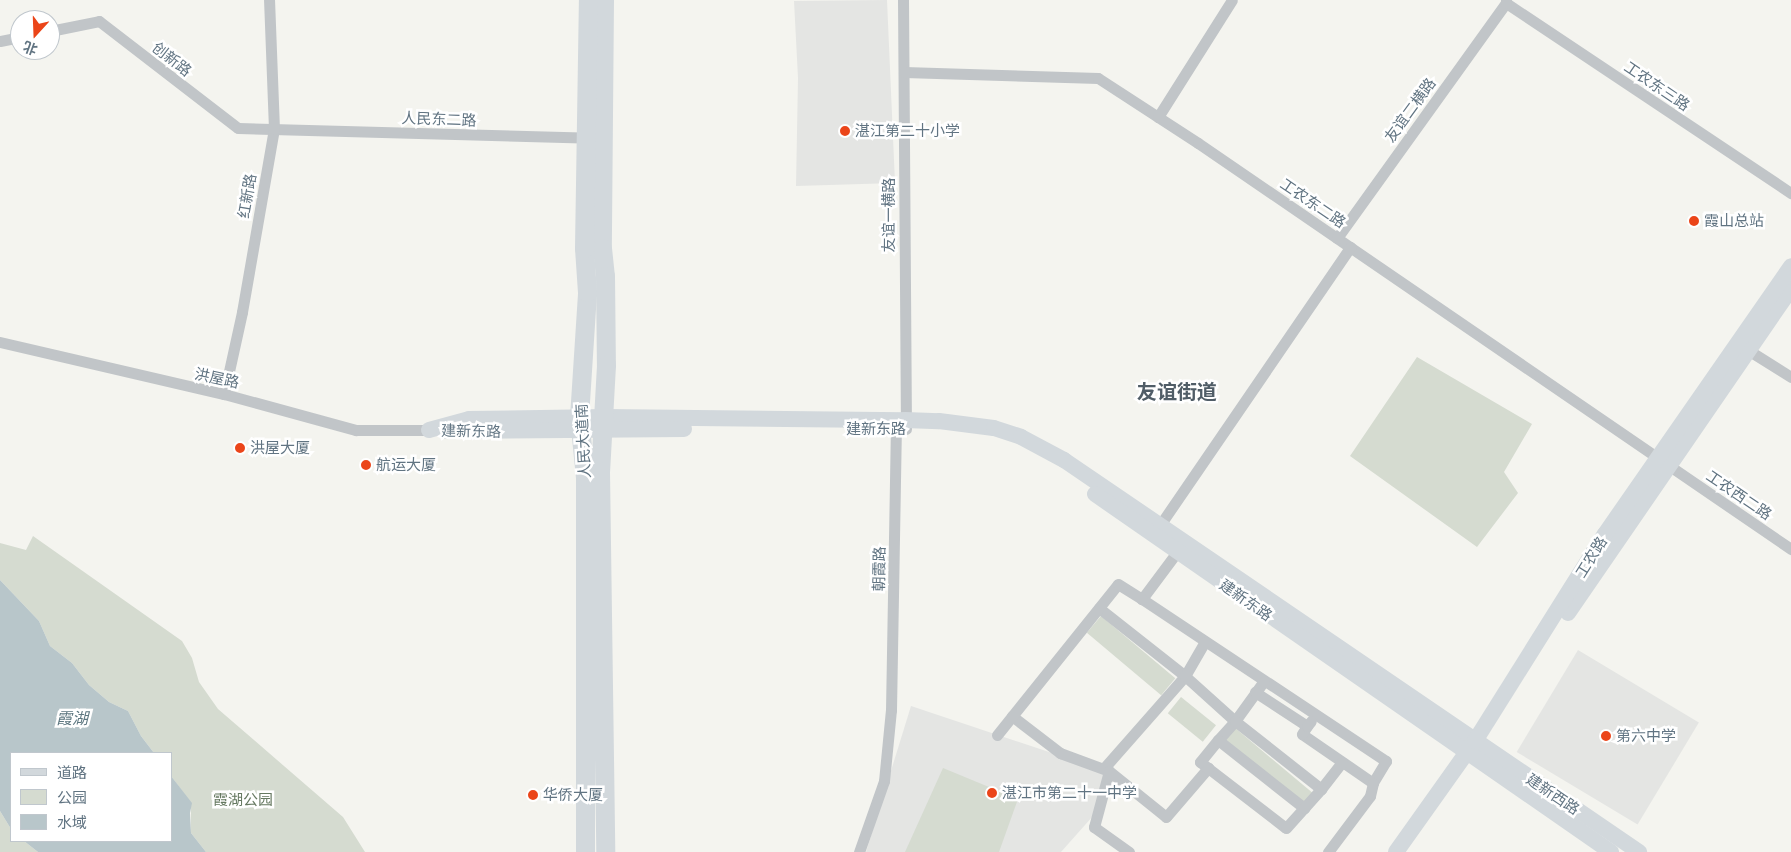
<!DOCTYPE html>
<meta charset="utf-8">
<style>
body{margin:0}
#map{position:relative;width:1791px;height:852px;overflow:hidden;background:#f4f4ef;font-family:"Exo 2","Noto Sans SC",sans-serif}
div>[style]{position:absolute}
.built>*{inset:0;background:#e4e5e3;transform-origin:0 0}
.green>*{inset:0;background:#d5dbd0;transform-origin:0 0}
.water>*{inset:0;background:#b8c6ca}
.street>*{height:11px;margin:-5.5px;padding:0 5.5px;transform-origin:5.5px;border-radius:5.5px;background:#c1c5c8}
.secondary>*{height:16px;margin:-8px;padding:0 8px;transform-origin:8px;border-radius:8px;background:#d2d8dc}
.primary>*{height:19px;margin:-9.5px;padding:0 9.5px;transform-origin:9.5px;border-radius:9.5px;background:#d2d8dc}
.dots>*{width:14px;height:14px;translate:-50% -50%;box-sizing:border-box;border:2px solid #fff;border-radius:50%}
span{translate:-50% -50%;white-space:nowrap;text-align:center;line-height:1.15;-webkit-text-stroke:5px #fff;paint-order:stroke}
.street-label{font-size:15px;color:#617482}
.poi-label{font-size:15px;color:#617482}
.left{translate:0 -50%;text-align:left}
.park-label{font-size:15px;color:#667961}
.water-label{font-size:16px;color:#5d7780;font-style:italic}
.district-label{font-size:20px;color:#505d67;font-weight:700}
.legend{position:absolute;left:10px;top:752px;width:162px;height:90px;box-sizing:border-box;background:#fff;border:1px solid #c0c7cd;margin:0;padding:6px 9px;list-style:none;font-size:15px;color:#617482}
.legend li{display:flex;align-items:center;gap:10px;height:25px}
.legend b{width:25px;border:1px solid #c0c7cd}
.north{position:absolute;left:10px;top:10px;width:50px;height:50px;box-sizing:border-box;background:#fff;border:1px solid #c0c7cd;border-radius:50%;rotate:200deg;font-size:14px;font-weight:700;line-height:20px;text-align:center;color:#617482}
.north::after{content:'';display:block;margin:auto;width:18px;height:22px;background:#eb4519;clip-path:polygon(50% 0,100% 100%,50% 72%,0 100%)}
</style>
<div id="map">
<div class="built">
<div style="clip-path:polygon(887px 0,895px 183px,796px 186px,798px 78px,794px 1px)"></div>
<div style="left:1578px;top:650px;width:141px;height:119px;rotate:31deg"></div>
<div style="clip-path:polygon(911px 706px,1106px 771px,1093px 816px,1061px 852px,866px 852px)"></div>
</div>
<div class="green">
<div style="clip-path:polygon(1417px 357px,1532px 424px,1504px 472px,1518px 493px,1477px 547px,1350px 456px)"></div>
<div style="clip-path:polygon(33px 536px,182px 641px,192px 658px,199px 682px,218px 709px,343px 817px,365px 852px,206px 852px,191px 833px,191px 803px,171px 776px,171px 753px,154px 753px,141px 736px,128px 711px,109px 702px,89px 685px,72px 663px,50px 646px,39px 621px,0 580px,0 543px,26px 550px)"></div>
<div style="left:1101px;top:616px;width:97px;height:22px;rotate:40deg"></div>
<div style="left:1181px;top:697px;width:45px;height:21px;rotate:39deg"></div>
<div style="left:1234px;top:727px;width:104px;height:17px;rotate:40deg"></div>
<div style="clip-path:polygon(943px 768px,1018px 799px,999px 852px,905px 852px)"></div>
<div style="clip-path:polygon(0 811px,11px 829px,11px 841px,24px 841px,38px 852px,0 852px)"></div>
</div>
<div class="water">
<div style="clip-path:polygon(0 580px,39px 621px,50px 646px,72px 663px,89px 685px,109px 702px,128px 711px,141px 736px,154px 753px,11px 753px,11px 829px,0 811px)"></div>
<div style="clip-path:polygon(171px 776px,192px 803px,190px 813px,191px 833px,206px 852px,38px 852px,24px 841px,171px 841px)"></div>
</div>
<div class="street">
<div style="left:903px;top:0;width:429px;rotate:89.6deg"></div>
<div style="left:1506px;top:3px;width:343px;rotate:33.7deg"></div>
<div style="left:50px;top:31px;width:50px;rotate:-11.5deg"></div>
<div style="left:99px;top:21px;width:175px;rotate:37.6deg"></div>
<div style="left:238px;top:128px;width:353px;rotate:1.6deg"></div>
<div style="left:0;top:41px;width:20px;rotate:-11deg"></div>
<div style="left:904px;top:72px;width:194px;rotate:1.8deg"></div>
<div style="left:1098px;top:78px;width:119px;rotate:33deg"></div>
<div style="left:1198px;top:143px;width:719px;rotate:34.4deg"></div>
<div style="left:1158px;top:117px;width:138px;rotate:-57.7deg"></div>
<div style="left:1337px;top:238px;width:289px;rotate:-54.3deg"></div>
<div style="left:1506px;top:3px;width:3px;rotate:-90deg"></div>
<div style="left:0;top:342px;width:230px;rotate:13.1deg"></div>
<div style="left:224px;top:394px;width:137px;rotate:15.3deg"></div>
<div style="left:356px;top:430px;width:73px"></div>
<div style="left:1748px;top:350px;width:51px;rotate:32.1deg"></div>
<div style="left:224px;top:394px;width:84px;rotate:-77.6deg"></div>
<div style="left:242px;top:312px;width:186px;rotate:-80.1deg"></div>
<div style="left:274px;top:129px;width:129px;rotate:-92.2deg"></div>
<div style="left:1160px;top:525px;width:337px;rotate:-55.6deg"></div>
<div style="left:1177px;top:552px;width:59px;rotate:126.7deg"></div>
<div style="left:1142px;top:599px;width:293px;rotate:33.6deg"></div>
<div style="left:1386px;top:761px;width:26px;rotate:121deg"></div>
<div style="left:1373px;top:783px;width:86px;rotate:-145.4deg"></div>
<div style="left:1302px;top:734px;width:9px;rotate:-58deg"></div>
<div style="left:1099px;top:608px;width:110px;rotate:38.3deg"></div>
<div style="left:1185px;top:676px;width:67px;rotate:42deg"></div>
<div style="left:1235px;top:721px;width:49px;rotate:-54.1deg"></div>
<div style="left:1255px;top:692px;width:62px;rotate:33.2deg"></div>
<div style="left:1307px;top:726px;width:6px;rotate:-51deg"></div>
<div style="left:1012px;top:716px;width:61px;rotate:37.6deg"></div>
<div style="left:1060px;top:753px;width:52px;rotate:20.2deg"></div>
<div style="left:1109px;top:771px;width:58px;rotate:105deg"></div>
<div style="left:1094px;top:827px;width:43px;rotate:35.5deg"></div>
<div style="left:997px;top:735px;width:193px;rotate:-51.3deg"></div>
<div style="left:1118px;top:584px;width:28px;rotate:32deg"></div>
<div style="left:1218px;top:740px;width:25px;rotate:-48deg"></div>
<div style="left:1235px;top:721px;width:110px;rotate:38.3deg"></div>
<div style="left:1321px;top:789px;width:34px;rotate:-52deg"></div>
<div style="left:1104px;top:768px;width:123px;rotate:-48.6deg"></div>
<div style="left:1185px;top:676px;width:39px;rotate:-60deg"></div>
<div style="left:1208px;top:768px;width:98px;rotate:37.6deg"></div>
<div style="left:1286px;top:828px;width:27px;rotate:-48deg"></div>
<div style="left:1109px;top:771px;width:73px;rotate:38.9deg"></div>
<div style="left:1166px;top:817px;width:65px;rotate:-49.4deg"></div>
<div style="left:1208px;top:768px;width:10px;rotate:-143deg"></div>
<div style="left:1200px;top:762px;width:28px;rotate:-51deg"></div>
<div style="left:1218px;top:740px;width:110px;rotate:38.3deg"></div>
<div style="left:1304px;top:808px;width:25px;rotate:-48deg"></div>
<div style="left:859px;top:852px;width:75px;rotate:-70.6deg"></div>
<div style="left:884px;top:781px;width:71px;rotate:-84.4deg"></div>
<div style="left:891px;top:710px;width:281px;rotate:-89deg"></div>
<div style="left:1328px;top:852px;width:70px;rotate:-53.1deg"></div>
<div style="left:1370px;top:796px;width:13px;rotate:-77deg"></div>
</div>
<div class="secondary">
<div style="left:429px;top:430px;width:41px;rotate:-15.4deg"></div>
<div style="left:469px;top:419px;width:136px;rotate:-0.8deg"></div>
<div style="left:605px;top:417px;width:300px;rotate:0.6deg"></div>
<div style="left:905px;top:420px;width:34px;rotate:2deg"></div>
<div style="left:939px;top:421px;width:55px;rotate:7.3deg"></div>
<div style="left:994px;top:428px;width:28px;rotate:18deg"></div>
<div style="left:1021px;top:437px;width:49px;rotate:28.1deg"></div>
<div style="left:1064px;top:460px;width:696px;rotate:34.28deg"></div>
<div style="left:444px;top:431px;width:240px;rotate:-0.5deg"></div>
<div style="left:1095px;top:494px;width:628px;rotate:34.75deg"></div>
<div style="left:1568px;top:613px;width:394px;rotate:-55.5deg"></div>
<div style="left:1396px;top:852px;width:136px;rotate:-54.6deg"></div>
<div style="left:1475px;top:741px;width:244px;rotate:-57.9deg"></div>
<div style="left:1605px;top:534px;width:326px;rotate:-55.2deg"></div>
</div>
<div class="primary">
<div style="left:604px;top:0;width:248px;rotate:90.5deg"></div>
<div style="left:602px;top:248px;width:28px;rotate:84deg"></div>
<div style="left:605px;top:276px;width:89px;rotate:89.4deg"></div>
<div style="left:606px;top:365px;width:106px;rotate:93.2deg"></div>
<div style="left:600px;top:471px;width:381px;rotate:89.2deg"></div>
<div style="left:585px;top:852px;width:375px;rotate:-90deg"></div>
<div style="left:585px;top:477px;width:60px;rotate:-95.7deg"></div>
<div style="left:579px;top:417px;width:125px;rotate:-86.3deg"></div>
<div style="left:587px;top:292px;width:44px;rotate:-93.9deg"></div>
<div style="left:584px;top:248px;width:248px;rotate:-89.1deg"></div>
</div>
<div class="dots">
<div style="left:845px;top:131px;background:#eb4519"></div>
<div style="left:1694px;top:221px;background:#eb4519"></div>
<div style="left:240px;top:448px;background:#eb4519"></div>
<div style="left:366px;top:465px;background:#eb4519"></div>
<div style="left:1606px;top:736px;background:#eb4519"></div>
<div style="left:992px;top:793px;background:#eb4519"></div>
<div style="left:533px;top:795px;background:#eb4519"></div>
</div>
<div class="street-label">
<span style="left:172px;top:59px;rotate:38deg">创新路</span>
<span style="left:1657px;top:86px;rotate:34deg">工农东三路</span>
<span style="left:1410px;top:110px;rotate:-54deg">友谊二横路</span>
<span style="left:439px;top:119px;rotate:2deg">人民东二路</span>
<span style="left:247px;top:196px;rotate:-80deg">红新路</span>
<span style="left:1313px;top:203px;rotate:34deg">工农东二路</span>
<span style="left:889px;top:215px;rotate:-90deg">友谊一横路</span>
<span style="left:217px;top:378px;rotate:12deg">洪屋路</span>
<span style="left:876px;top:429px">建新东路</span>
<span style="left:471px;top:431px;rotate:1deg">建新东路</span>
<span style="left:583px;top:441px;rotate:-93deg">人民大道南</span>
<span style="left:1739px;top:495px;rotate:34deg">工农西二路</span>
<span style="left:1591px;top:557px;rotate:-58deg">工农路</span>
<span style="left:879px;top:569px;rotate:-89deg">朝霞路</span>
<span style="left:1246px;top:600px;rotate:35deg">建新东路</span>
<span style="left:1553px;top:794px;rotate:34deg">建新西路</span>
</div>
<div class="poi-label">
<span class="left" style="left:855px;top:131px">湛江第二十小学</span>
<span class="left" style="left:1704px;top:221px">霞山总站</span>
<span class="left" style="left:250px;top:448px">洪屋大厦</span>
<span class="left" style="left:376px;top:465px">航运大厦</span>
<span class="left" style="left:1616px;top:736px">第六中学</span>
<span class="left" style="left:1002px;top:793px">湛江市第二十一中学</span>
<span class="left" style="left:543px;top:795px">华侨大厦</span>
</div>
<div class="park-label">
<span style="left:243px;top:800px">霞湖公园</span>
</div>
<div class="water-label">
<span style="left:72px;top:718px">霞湖</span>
</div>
<div class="district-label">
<span style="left:1177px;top:391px">友谊街道</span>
</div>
<ul class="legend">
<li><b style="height:6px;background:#d2d8dc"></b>道路</li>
<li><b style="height:14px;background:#d5dbd0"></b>公园</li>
<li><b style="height:14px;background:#b8c6ca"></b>水域</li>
</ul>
<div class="north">北</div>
</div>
